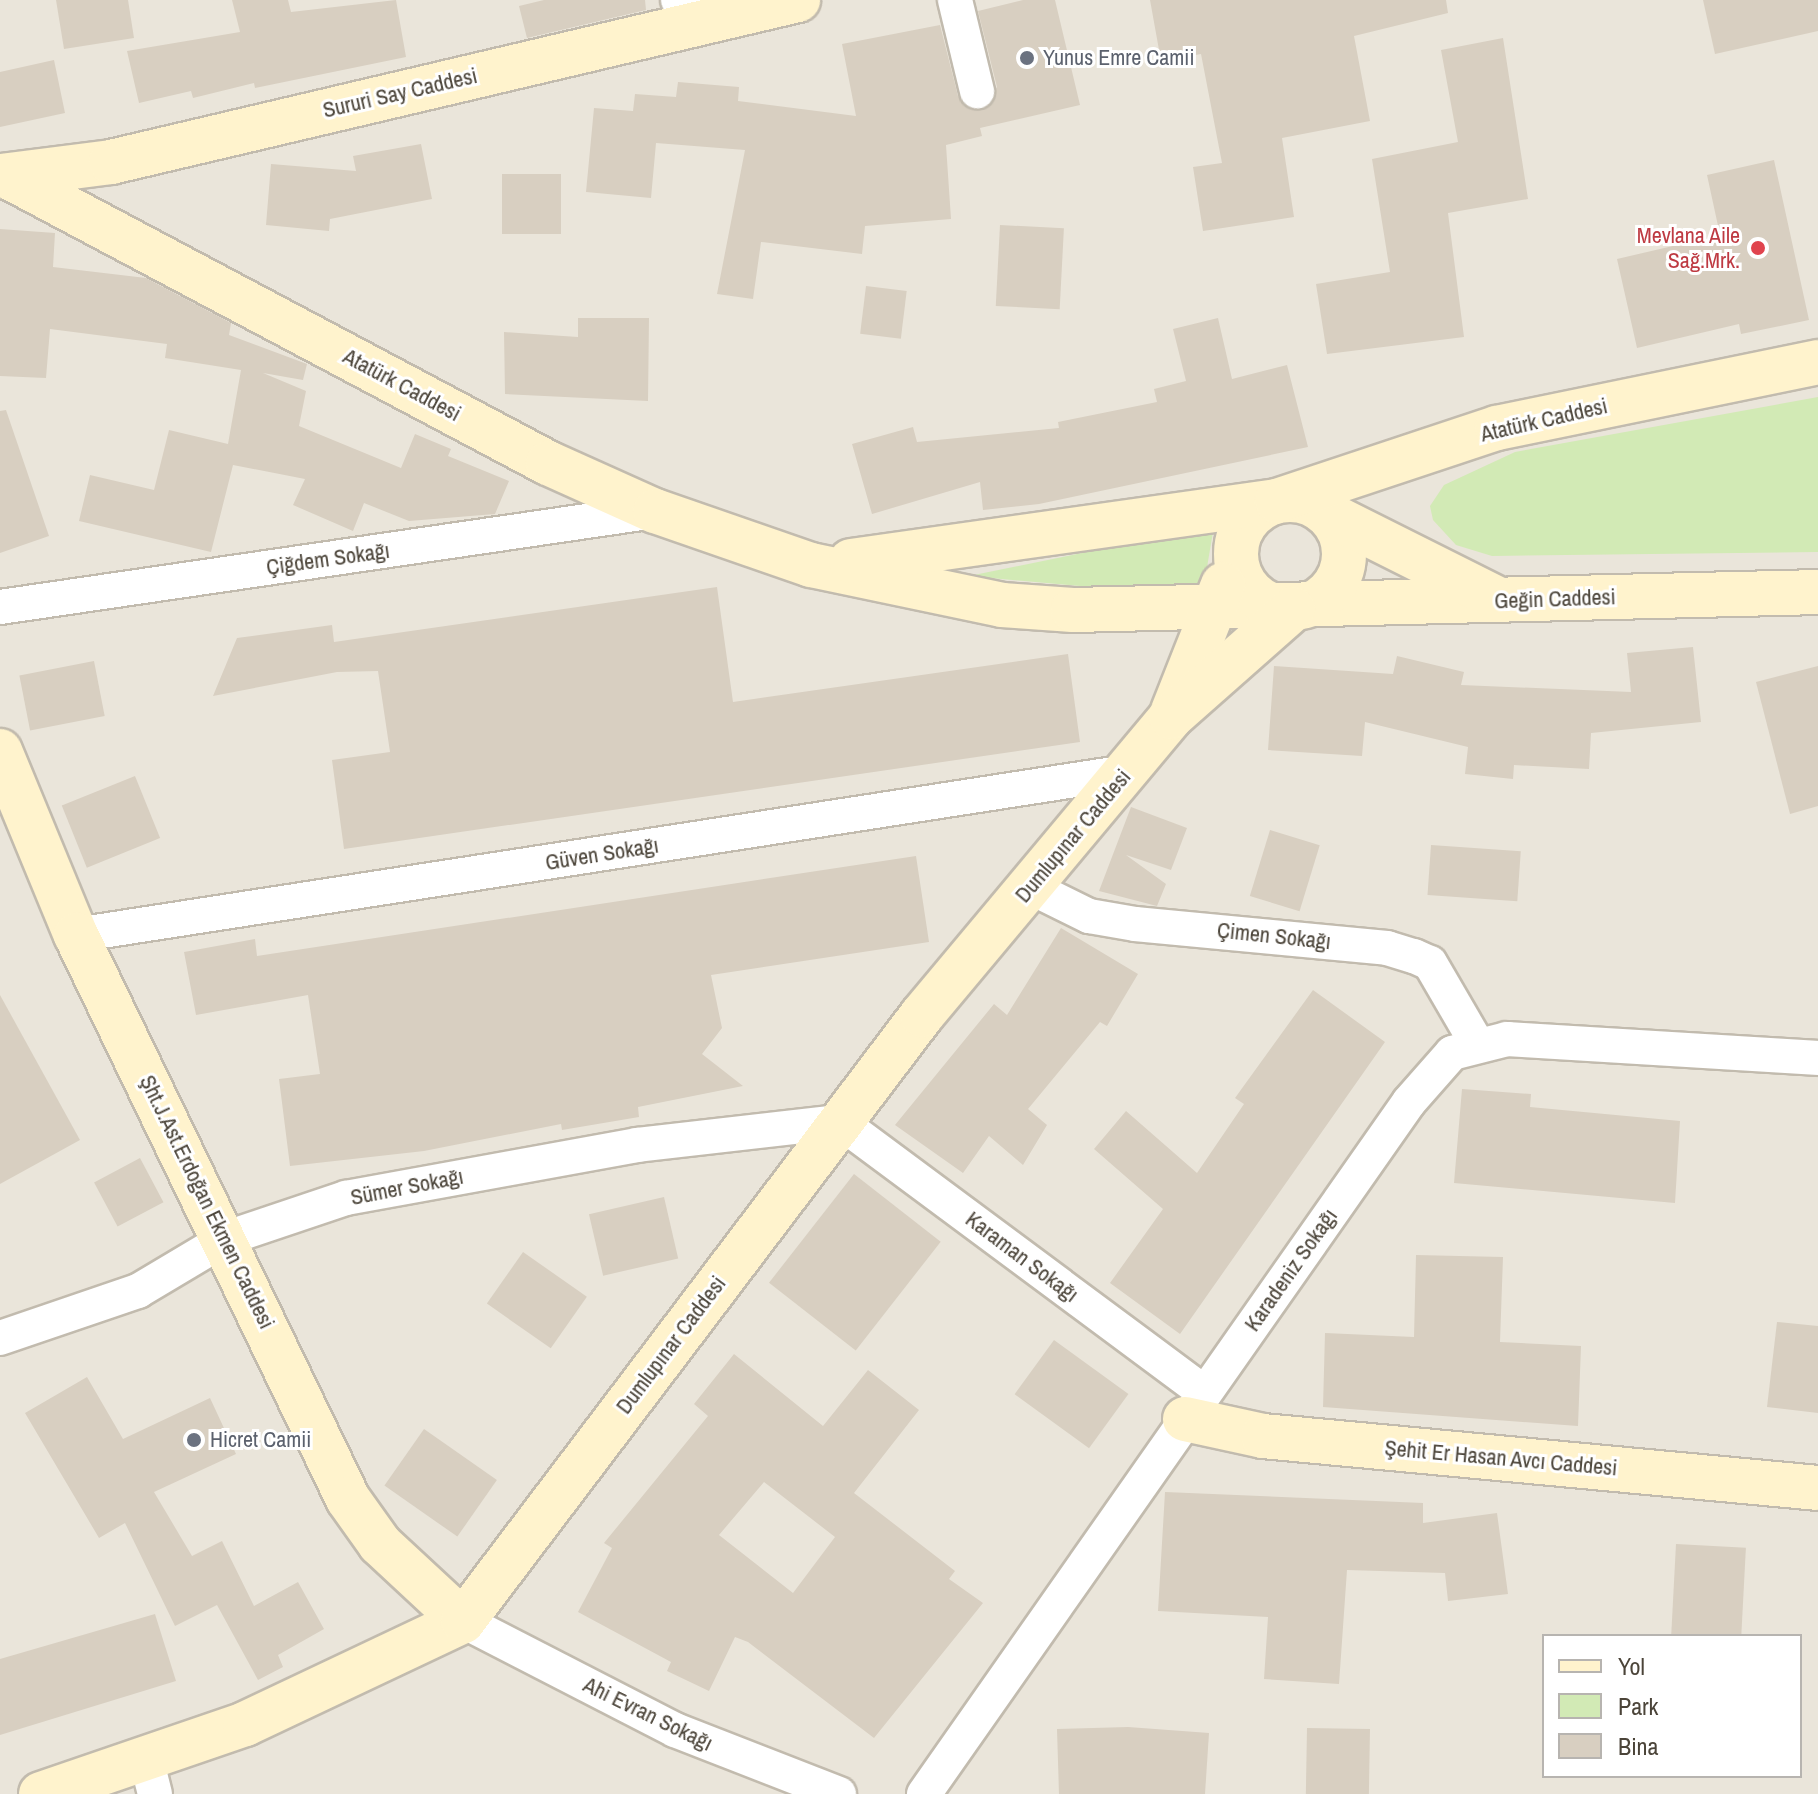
<!DOCTYPE html>
<meta charset="utf-8">
<style>
body{margin:0}
#map{position:relative;width:1818px;height:1794px;overflow:hidden;background:#f6f3ec;font-family:"Archivo Narrow",sans-serif}
div>[style]{position:absolute}
.residential>*{inset:0;background:#eae5da}
.green>*{inset:0;background:#d2eab5}
.building>*{inset:0;background:#d8cfc1;transform-origin:0 0}
.roads{filter:drop-shadow(2px 0 #c2bbae) drop-shadow(-2px 0 #c2bbae) drop-shadow(0 2px #c2bbae) drop-shadow(0 -2px #c2bbae)}
.street>*{height:34px;margin:-17px;padding:0 17px;transform-origin:17px;border-radius:17px;background:#fff}
.secondary>*{height:44px;margin:-22px;padding:0 22px;transform-origin:22px;border-radius:22px;background:#fff3cd}
.secondary>.ring{margin:-22px;padding:0;box-sizing:content-box;background:none;border:44px solid #fff3cd;border-radius:50%}
.dots>*{width:22px;height:22px;translate:-50% -50%;box-sizing:border-box;border:4px solid #fff;border-radius:50%}
span{translate:-50% -50%;white-space:nowrap;text-align:center;line-height:1.15;-webkit-text-stroke:6px #fff;paint-order:stroke}
.worship-label{font-size:22px;color:#5b616d}
.left{translate:0 -50%;text-align:left}
.street-label{font-size:22px;color:#4b4439}
.health-label{font-size:22px;color:#be3a42}
.right{translate:-100% -50%;text-align:right}
.legend{position:absolute;left:1542px;top:1634px;width:260px;height:144px;box-sizing:border-box;background:#fff;border:2px solid #b7b4b0;margin:0;padding:10px 14px;list-style:none;font-size:24px;color:#4b4439}
.legend li{display:flex;align-items:center;gap:16px;height:40px}
.legend b{width:40px;border:2px solid #b7b4b0}
</style>
<div id="map">
<div class="residential">
<div style="clip-path:polygon(evenodd,0 0,1818px 0,1818px 1794px,0 1794px,0 0,1544px 1636px,1800px 1636px,1800px 1776px,1544px 1776px,1544px 1636px)"></div>
</div>
<div class="green">
<div style="clip-path:polygon(1818px 397px,1818px 552px,1492px 556px,1456px 545px,1433px 520px,1430px 506px,1444px 485px,1515px 452px)"></div>
<div style="clip-path:polygon(1214px 526px,1202px 597px,969px 576px)"></div>
</div>
<div class="building">
<div style="clip-path:polygon(56px 0,128px 0,134px 38px,64px 49px)"></div>
<div style="clip-path:polygon(232px 0,288px 0,291px 12px,396px 0,406px 57px,255px 88px,254px 83px,193px 98px,191px 91px,139px 103px,127px 51px,240px 32px)"></div>
<div style="clip-path:polygon(544px 0,645px 0,646px 10px,527px 38px,519px 6px)"></div>
<div style="clip-path:polygon(1023px 0,1055px 0,1080px 105px,980px 128px,982px 136px,946px 145px,951px 219px,865px 226px,862px 254px,761px 242px,753px 299px,717px 294px,745px 150px,656px 143px,651px 198px,586px 192px,594px 108px,633px 111px,635px 94px,676px 97px,678px 82px,739px 87px,738px 101px,856px 116px,842px 44px,940px 25px,958px 96px,971px 110px,982px 110px,997px 87px,978px 11px)"></div>
<div style="clip-path:polygon(1150px 0,1446px 0,1448px 13px,1354px 36px,1370px 121px,1282px 138px,1294px 217px,1203px 231px,1193px 167px,1222px 163px,1201px 54px,1161px 61px)"></div>
<div style="clip-path:polygon(1703px 0,1818px 0,1818px 31px,1715px 54px)"></div>
<div style="clip-path:polygon(1503px 38px,1528px 199px,1448px 213px,1464px 337px,1327px 354px,1316px 284px,1390px 272px,1372px 159px,1458px 142px,1441px 50px)"></div>
<div style="clip-path:polygon(54px 60px,65px 113px,0 127px,0 72px)"></div>
<div style="clip-path:polygon(421px 144px,432px 199px,330px 219px,329px 231px,266px 225px,271px 164px,356px 171px,353px 156px)"></div>
<div style="clip-path:polygon(1774px 160px,1809px 320px,1741px 334px,1739px 324px,1637px 348px,1617px 259px,1720px 235px,1707px 175px)"></div>
<div style="left:561px;top:174px;width:60px;height:59px;rotate:90deg"></div>
<div style="left:1000px;top:225px;width:64px;height:81px;rotate:3deg"></div>
<div style="clip-path:polygon(0 229px,55px 233px,53px 267px,146px 278px,231px 323px,229px 335px,307px 364px,303px 380px,263px 373px,306px 391px,299px 426px,401px 468px,415px 434px,451px 449px,448px 456px,509px 481px,495px 514px,409px 521px,364px 503px,353px 531px,293px 505px,305px 479px,233px 465px,211px 552px,79px 521px,90px 475px,154px 490px,169px 430px,228px 444px,241px 370px,165px 358px,167px 344px,50px 329px,46px 378px,0 376px)"></div>
<div style="left:866px;top:286px;width:41px;height:48px;rotate:7deg"></div>
<div style="clip-path:polygon(578px 318px,649px 318px,648px 401px,505px 394px,504px 332px,578px 337px)"></div>
<div style="clip-path:polygon(1218px 318px,1232px 379px,1287px 365px,1308px 447px,1039px 504px,983px 510px,980px 482px,872px 514px,852px 444px,913px 427px,917px 442px,1059px 428px,1058px 422px,1157px 402px,1154px 389px,1186px 381px,1173px 329px)"></div>
<div style="clip-path:polygon(6px 410px,49px 536px,0 553px,0 411px)"></div>
<div style="clip-path:polygon(717px 587px,733px 702px,1068px 654px,1080px 742px,344px 849px,332px 760px,390px 752px,378px 671px,337px 672px,213px 696px,237px 638px,332px 625px,334px 642px)"></div>
<div style="clip-path:polygon(1693px 647px,1701px 722px,1591px 733px,1589px 769px,1514px 765px,1513px 779px,1465px 774px,1468px 747px,1365px 722px,1362px 756px,1268px 750px,1274px 666px,1393px 674px,1397px 656px,1464px 672px,1461px 685px,1631px 692px,1627px 653px)"></div>
<div style="left:94px;top:661px;width:56px;height:76px;rotate:79deg"></div>
<div style="clip-path:polygon(1818px 666px,1818px 806px,1790px 814px,1756px 682px)"></div>
<div style="left:135px;top:776px;width:67px;height:79px;rotate:68deg"></div>
<div style="clip-path:polygon(1131px 807px,1187px 828px,1171px 870px,1126px 855px,1166px 884px,1157px 906px,1099px 891px)"></div>
<div style="left:1270px;top:830px;width:52px;height:69px;rotate:17deg"></div>
<div style="left:1431px;top:845px;width:90px;height:50px;rotate:4deg"></div>
<div style="clip-path:polygon(916px 856px,929px 942px,711px 975px,722px 1028px,702px 1054px,743px 1086px,638px 1107px,639px 1117px,562px 1130px,561px 1124px,424px 1151px,290px 1166px,279px 1079px,320px 1074px,308px 995px,196px 1015px,184px 952px,255px 939px,257px 956px)"></div>
<div style="clip-path:polygon(1061px 928px,1138px 974px,1107px 1026px,1100px 1022px,1028px 1109px,1047px 1125px,1023px 1165px,989px 1136px,963px 1173px,895px 1125px,994px 1004px,1007px 1015px)"></div>
<div style="clip-path:polygon(1313px 990px,1385px 1042px,1180px 1334px,1110px 1283px,1163px 1209px,1094px 1149px,1126px 1111px,1197px 1173px,1244px 1104px,1235px 1098px)"></div>
<div style="clip-path:polygon(0 995px,80px 1140px,0 1184px)"></div>
<div style="clip-path:polygon(1462px 1089px,1531px 1094px,1530px 1107px,1680px 1121px,1675px 1203px,1454px 1183px)"></div>
<div style="left:140px;top:1158px;width:50px;height:52px;rotate:62deg"></div>
<div style="left:854px;top:1174px;width:110px;height:138px;rotate:38deg"></div>
<div style="left:664px;top:1197px;width:63px;height:77px;rotate:77deg"></div>
<div style="left:523px;top:1252px;width:78px;height:63px;rotate:35deg"></div>
<div style="clip-path:polygon(1416px 1255px,1503px 1257px,1500px 1342px,1581px 1346px,1578px 1426px,1323px 1407px,1325px 1333px,1414px 1337px)"></div>
<div style="clip-path:polygon(1777px 1322px,1818px 1326px,1818px 1413px,1767px 1407px)"></div>
<div style="left:1054px;top:1340px;width:92px;height:67px;rotate:36deg"></div>
<div style="clip-path:polygon(evenodd,734px 1354px,823px 1426px,868px 1370px,919px 1410px,854px 1493px,955px 1571px,949px 1579px,983px 1603px,874px 1738px,748px 1642px,735px 1637px,709px 1691px,667px 1671px,671px 1662px,578px 1612px,612px 1548px,604px 1543px,708px 1416px,694px 1404px,734px 1354px,764px 1482px,835px 1537px,793px 1593px,719px 1535px,764px 1482px)"></div>
<div style="clip-path:polygon(87px 1377px,123px 1439px,210px 1398px,236px 1454px,154px 1492px,192px 1556px,222px 1541px,254px 1606px,298px 1582px,324px 1629px,278px 1655px,283px 1667px,258px 1680px,217px 1605px,175px 1626px,125px 1523px,99px 1538px,25px 1413px)"></div>
<div style="left:424px;top:1429px;width:89px;height:69px;rotate:35deg"></div>
<div style="clip-path:polygon(1165px 1492px,1423px 1503px,1423px 1523px,1497px 1513px,1508px 1594px,1448px 1601px,1445px 1573px,1347px 1570px,1339px 1684px,1264px 1679px,1268px 1617px,1158px 1611px)"></div>
<div style="left:1676px;top:1544px;width:70px;height:92px;rotate:3deg"></div>
<div style="clip-path:polygon(155px 1614px,176px 1681px,0 1735px,0 1659px)"></div>
<div style="clip-path:polygon(1128px 1727px,1209px 1733px,1205px 1794px,1059px 1794px,1057px 1729px)"></div>
<div style="left:1307px;top:1728px;width:63px;height:66px;rotate:1deg"></div>
</div>
<div class="roads">
<div class="street">
<div style="left:678px;top:0;width:33px;rotate:39deg"></div>
<div style="left:955px;top:0;width:94px;rotate:76.4deg"></div>
<div style="left:0;top:607px;width:662px;rotate:-8.34deg"></div>
<div style="left:1030px;top:887px;width:66px;rotate:26.2deg"></div>
<div style="left:1089px;top:916px;width:47px;rotate:9.9deg"></div>
<div style="left:1135px;top:924px;width:253px;rotate:5.4deg"></div>
<div style="left:1387px;top:948px;width:28px;rotate:17deg"></div>
<div style="left:1414px;top:956px;width:17px;rotate:24deg"></div>
<div style="left:1430px;top:963px;width:91px;rotate:59.8deg"></div>
<div style="left:76px;top:935px;width:1064px;rotate:-8.82deg"></div>
<div style="left:0;top:1338px;width:146px;rotate:-18.8deg"></div>
<div style="left:138px;top:1291px;width:104px;rotate:-30.8deg"></div>
<div style="left:227px;top:1238px;width:126px;rotate:-18.6deg"></div>
<div style="left:346px;top:1198px;width:296px;rotate:-10.3deg"></div>
<div style="left:637px;top:1145px;width:204px;rotate:-6.5deg"></div>
<div style="left:840px;top:1122px;width:453px;rotate:36.6deg"></div>
<div style="left:463px;top:1621px;width:238px;rotate:27.2deg"></div>
<div style="left:675px;top:1730px;width:176px;rotate:21.3deg"></div>
<div style="left:146px;top:1758px;width:37px;rotate:76deg"></div>
<div style="left:924px;top:1794px;width:845px;rotate:-54.97deg"></div>
<div style="left:1409px;top:1102px;width:65px;rotate:-48.7deg"></div>
<div style="left:1452px;top:1053px;width:57px;rotate:-14.3deg"></div>
<div style="left:1507px;top:1039px;width:312px;rotate:3.5deg"></div>
</div>
<div class="secondary">
<div style="left:2px;top:176px;width:110px;rotate:-7.3deg"></div>
<div style="left:111px;top:162px;width:706px;rotate:-13.27deg"></div>
<div style="left:7px;top:176px;width:612px;rotate:27.95deg"></div>
<div style="left:548px;top:463px;width:117px;rotate:24.2deg"></div>
<div style="left:655px;top:511px;width:165px;rotate:19.1deg"></div>
<div style="left:811px;top:565px;width:195px;rotate:11.8deg"></div>
<div style="left:1002px;top:605px;width:71px;rotate:4deg"></div>
<div style="left:1073px;top:610px;width:745px;rotate:-1.38deg"></div>
<div class="ring" style="left:1236px;top:500px;width:64px;height:64px"></div>
<div style="left:1328px;top:514px;width:188px;rotate:26.6deg"></div>
<div style="left:851px;top:561px;width:430px;rotate:-8deg"></div>
<div style="left:1277px;top:501px;width:232px;rotate:-18.4deg"></div>
<div style="left:1497px;top:428px;width:328px;rotate:-11.6deg"></div>
<div style="left:1173px;top:711px;width:136px;rotate:-68.4deg"></div>
<div style="left:0;top:751px;width:199px;rotate:67.6deg"></div>
<div style="left:76px;top:935px;width:626px;rotate:64.25deg"></div>
<div style="left:348px;top:1499px;width:55px;rotate:54.6deg"></div>
<div style="left:380px;top:1544px;width:113px;rotate:42.9deg"></div>
<div style="left:1185px;top:1419px;width:80px;rotate:12.3deg"></div>
<div style="left:1263px;top:1436px;width:557px;rotate:5.35deg"></div>
<div style="left:41px;top:1794px;width:216px;rotate:-18.9deg"></div>
<div style="left:245px;top:1724px;width:241px;rotate:-25.3deg"></div>
<div style="left:463px;top:1621px;width:760px;rotate:-52.86deg"></div>
<div style="left:922px;top:1015px;width:388px;rotate:-50.1deg"></div>
<div style="left:1171px;top:717px;width:163px;rotate:-41.5deg"></div>
</div>
</div>
<div class="dots">
<div style="left:1027px;top:58px;background:#6b7280"></div>
<div style="left:1758px;top:248px;background:#e0444e"></div>
<div style="left:194px;top:1440px;background:#6b7280"></div>
</div>
<div class="worship-label">
<span class="left" style="left:1043px;top:58px">Yunus Emre Camii</span>
<span class="left" style="left:210px;top:1440px">Hicret Camii</span>
</div>
<div class="street-label">
<span style="left:400px;top:93px;rotate:-13deg">Sururi Say Caddesi</span>
<span style="left:402px;top:385px;rotate:28deg">Atatürk Caddesi</span>
<span style="left:1544px;top:420px;rotate:-13deg">Atatürk Caddesi</span>
<span style="left:328px;top:559px;rotate:-8deg">Çiğdem Sokağı</span>
<span style="left:1555px;top:599px;rotate:-2deg">Geğin Caddesi</span>
<span style="left:1073px;top:836px;rotate:-50deg">Dumlupınar Caddesi</span>
<span style="left:602px;top:854px;rotate:-9deg">Güven Sokağı</span>
<span style="left:1274px;top:936px;rotate:6deg">Çimen Sokağı</span>
<span style="left:407px;top:1187px;rotate:-11deg">Sümer Sokağı</span>
<span style="left:207px;top:1202px;rotate:64deg">Şht.J.Ast.Erdoğan Ekmen Caddesi</span>
<span style="left:1022px;top:1257px;rotate:37deg">Karaman Sokağı</span>
<span style="left:1291px;top:1270px;rotate:-55deg">Karadeniz Sokağı</span>
<span style="left:671px;top:1345px;rotate:-53deg">Dumlupınar Caddesi</span>
<span style="left:1501px;top:1458px;rotate:5deg">Şehit Er Hasan Avcı Caddesi</span>
<span style="left:648px;top:1714px;rotate:26deg">Ahi Evran Sokağı</span>
</div>
<div class="health-label">
<span class="right" style="left:1740px;top:248px">Mevlana Aile<br>Sağ.Mrk.</span>
</div>
<ul class="legend">
<li><b style="height:10px;background:#fff3cd"></b>Yol</li>
<li><b style="height:22px;background:#d2eab5"></b>Park</li>
<li><b style="height:22px;background:#d8cfc1"></b>Bina</li>
</ul>
</div>
